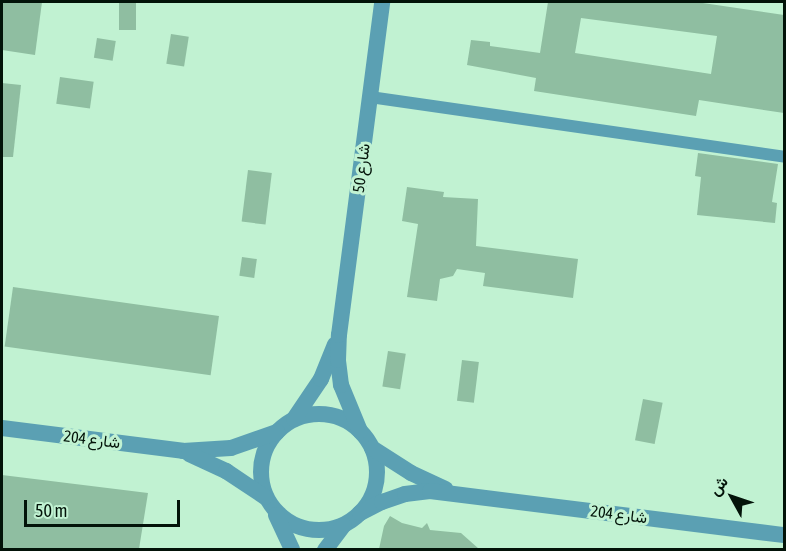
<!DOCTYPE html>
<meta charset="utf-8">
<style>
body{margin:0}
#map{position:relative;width:786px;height:551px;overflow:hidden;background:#c1f2d2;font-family:"Asap Condensed",Vazirmatn,sans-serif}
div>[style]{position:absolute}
.building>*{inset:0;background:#8fbea1;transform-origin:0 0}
.service>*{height:12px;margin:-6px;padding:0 6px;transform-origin:6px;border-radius:6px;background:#5ba0b3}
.minor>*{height:16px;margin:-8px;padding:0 8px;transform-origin:8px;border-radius:8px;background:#5ba0b3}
.minor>.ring{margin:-8px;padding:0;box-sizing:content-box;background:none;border:16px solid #5ba0b3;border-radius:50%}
span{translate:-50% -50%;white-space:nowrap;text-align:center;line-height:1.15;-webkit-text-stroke:6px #c1f2d2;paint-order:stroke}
.street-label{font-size:16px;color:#031309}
.frame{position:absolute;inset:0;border:3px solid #031309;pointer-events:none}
.north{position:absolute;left:702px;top:467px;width:60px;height:60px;-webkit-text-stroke:4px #c1f2d2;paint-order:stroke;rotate:310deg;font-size:16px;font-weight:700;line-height:24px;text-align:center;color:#031309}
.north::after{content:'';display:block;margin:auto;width:21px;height:27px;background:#031309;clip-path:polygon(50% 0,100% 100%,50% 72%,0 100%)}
.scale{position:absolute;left:24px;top:500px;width:156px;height:27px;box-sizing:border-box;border:3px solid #031309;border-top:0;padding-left:8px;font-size:18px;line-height:21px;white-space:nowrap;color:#031309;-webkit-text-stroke:4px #c1f2d2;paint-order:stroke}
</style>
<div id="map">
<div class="building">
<div style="clip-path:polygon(2px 2px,42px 2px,35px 55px,2px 50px)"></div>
<div style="left:119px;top:2px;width:17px;height:28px"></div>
<div style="clip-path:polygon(evenodd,548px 2px,696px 2px,784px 15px,784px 113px,699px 100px,696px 116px,534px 91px,536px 78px,467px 65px,471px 40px,490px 42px,490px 46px,540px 53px,548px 2px,581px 18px,717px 36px,711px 74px,575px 53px,581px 18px)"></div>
<div style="left:171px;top:34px;width:18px;height:30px;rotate:9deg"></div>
<div style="left:97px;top:38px;width:19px;height:20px;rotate:9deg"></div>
<div style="left:60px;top:77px;width:34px;height:27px;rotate:8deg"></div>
<div style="clip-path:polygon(2px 83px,21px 85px,13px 157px,2px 157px)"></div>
<div style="clip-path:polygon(698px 153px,778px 164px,772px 202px,777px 203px,775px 223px,697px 215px,701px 177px,695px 176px)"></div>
<div style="left:248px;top:170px;width:24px;height:52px;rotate:7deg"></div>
<div style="clip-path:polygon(407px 187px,444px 192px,443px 197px,478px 199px,476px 246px,578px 259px,573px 298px,483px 286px,485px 273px,457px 269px,453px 276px,440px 279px,437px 301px,407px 297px,418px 224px,402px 221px)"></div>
<div style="left:242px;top:257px;width:15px;height:19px;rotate:8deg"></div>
<div style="left:13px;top:287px;width:208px;height:60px;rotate:8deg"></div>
<div style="left:388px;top:351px;width:18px;height:36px;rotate:9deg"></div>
<div style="left:462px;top:360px;width:17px;height:41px;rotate:7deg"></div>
<div style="left:643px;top:399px;width:20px;height:42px;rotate:11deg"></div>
<div style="clip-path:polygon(2px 475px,148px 493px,139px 549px,2px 549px)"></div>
<div style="clip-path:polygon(390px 516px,402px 523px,422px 528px,427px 523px,430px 530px,461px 533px,479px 549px,379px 549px,384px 526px)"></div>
</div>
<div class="service">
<div style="left:370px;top:97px;width:418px;rotate:8.2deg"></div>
</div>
<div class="minor">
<div class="ring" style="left:261px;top:414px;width:100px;height:100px"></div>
<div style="left:294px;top:419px;width:48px;rotate:-56deg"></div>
<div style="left:321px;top:379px;width:37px;rotate:-68deg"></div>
<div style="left:2px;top:428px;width:182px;rotate:7.2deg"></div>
<div style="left:183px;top:451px;width:48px;rotate:-3.6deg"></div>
<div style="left:231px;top:448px;width:49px;rotate:-19.2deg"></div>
<div style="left:360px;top:431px;width:50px;rotate:-112.4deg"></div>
<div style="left:341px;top:385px;width:25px;rotate:-97deg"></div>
<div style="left:338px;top:360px;width:25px;rotate:-88deg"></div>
<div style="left:339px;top:335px;width:336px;rotate:-82.6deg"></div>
<div style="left:372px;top:448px;width:46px;rotate:32.7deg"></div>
<div style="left:411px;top:473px;width:38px;rotate:25deg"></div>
<div style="left:189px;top:454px;width:41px;rotate:24.7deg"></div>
<div style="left:226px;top:471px;width:47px;rotate:33.7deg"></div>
<div style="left:360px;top:513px;width:25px;rotate:-27deg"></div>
<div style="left:382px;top:502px;width:24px;rotate:-19deg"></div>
<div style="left:405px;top:494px;width:25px;rotate:-7deg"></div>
<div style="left:430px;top:491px;width:357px;rotate:7.1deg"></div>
<div style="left:276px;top:515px;width:38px;rotate:65deg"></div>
<div style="left:325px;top:550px;width:31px;rotate:-53deg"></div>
</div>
<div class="street-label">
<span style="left:361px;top:168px;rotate:-83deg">شارع 50</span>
<span style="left:92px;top:439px;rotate:7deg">شارع 204</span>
<span style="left:619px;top:514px;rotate:7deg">شارع 204</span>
</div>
<div class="frame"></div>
<div class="north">ش</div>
<div class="scale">50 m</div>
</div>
